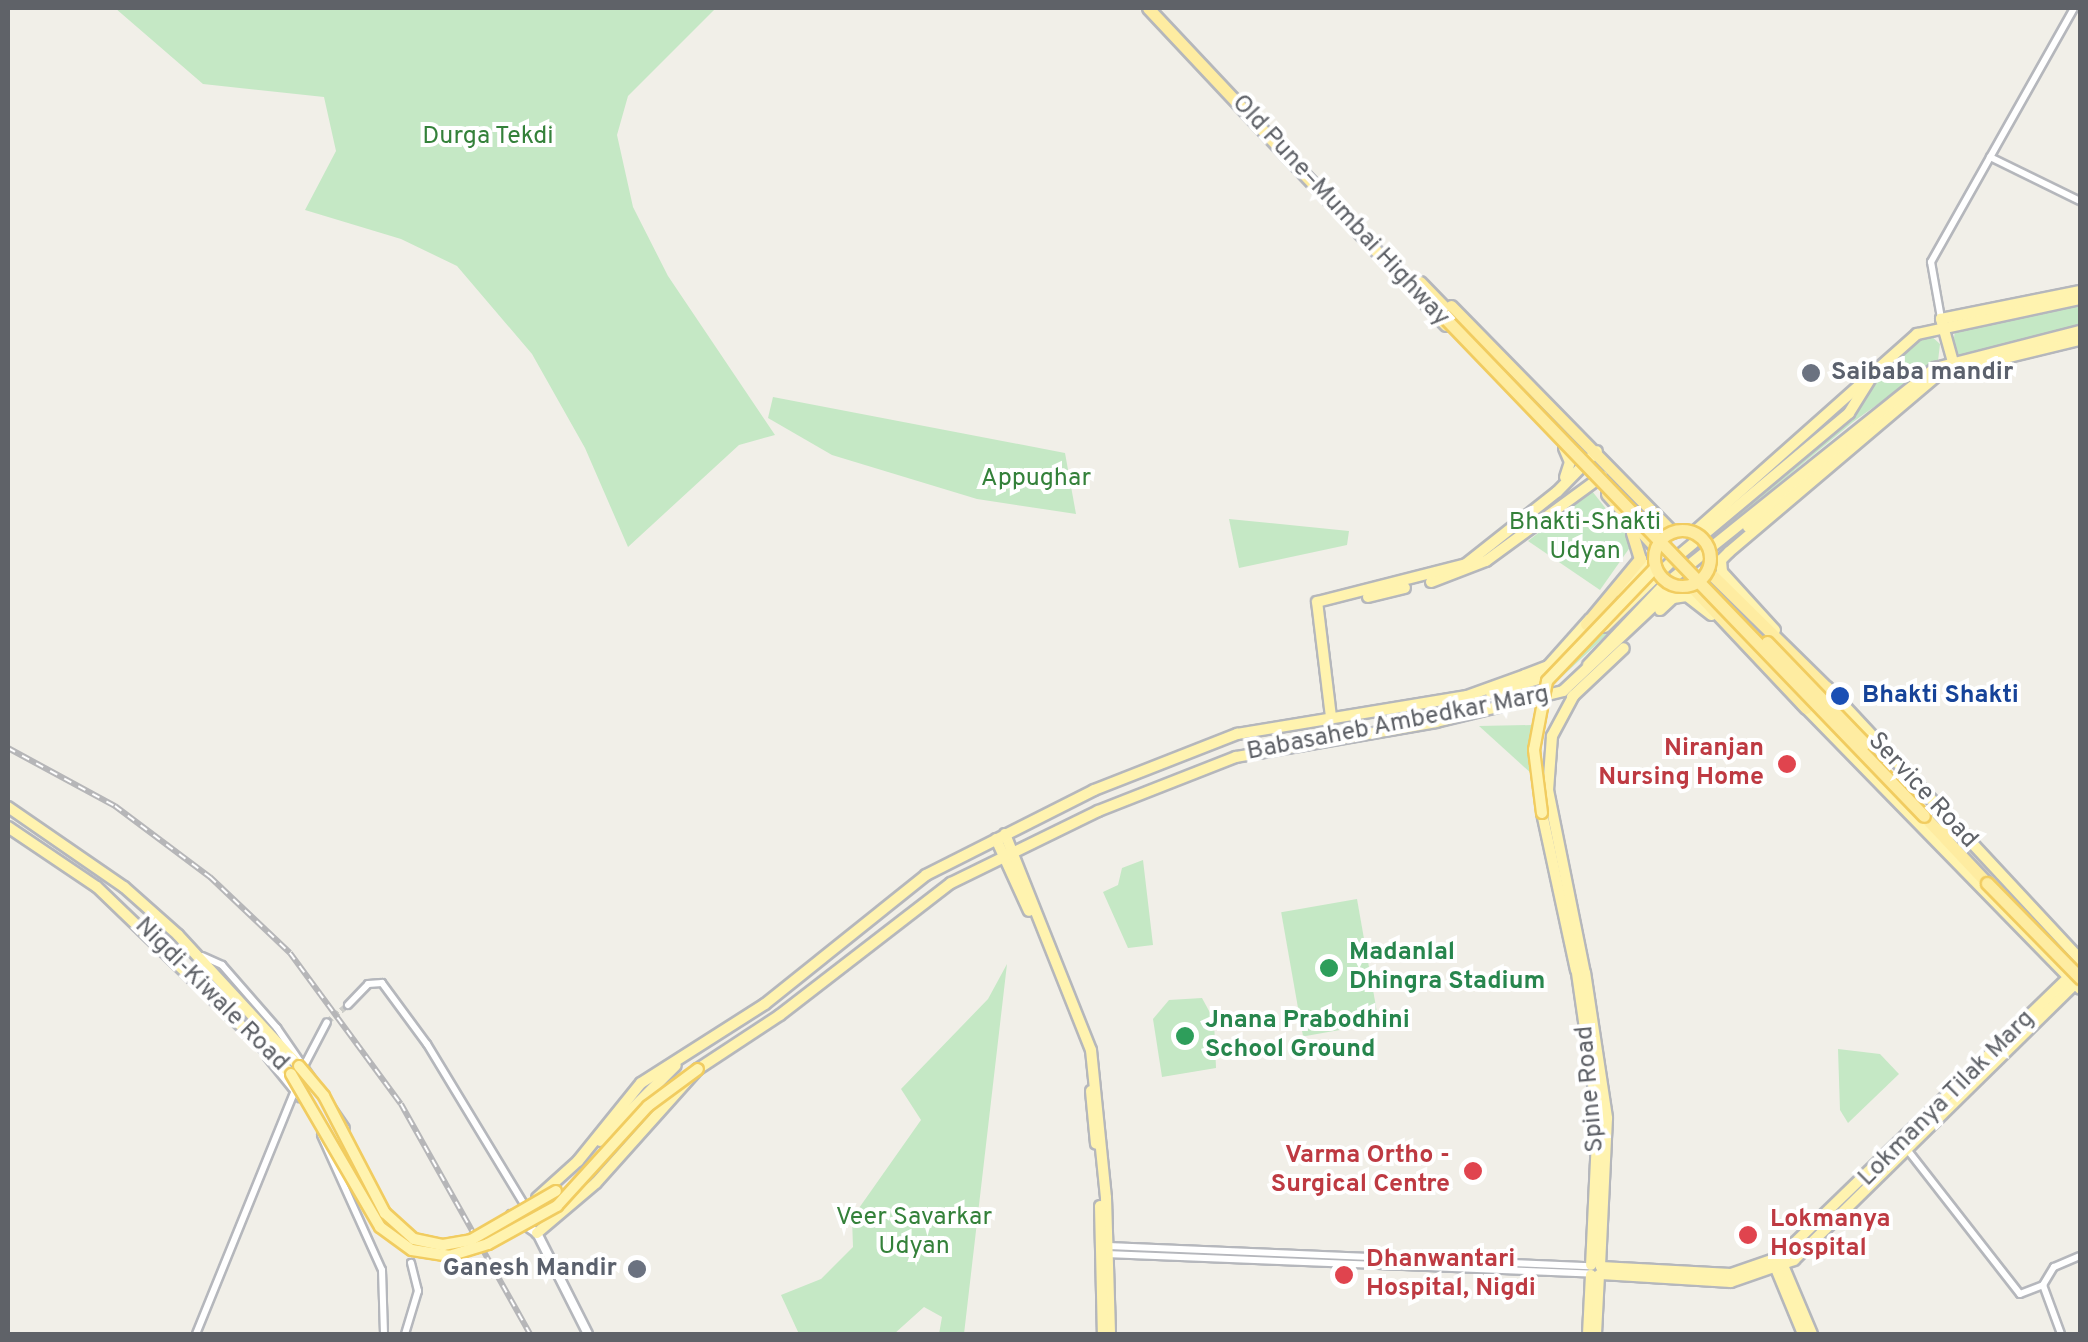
<!DOCTYPE html>
<meta charset="utf-8">
<style>
body{margin:0}
#map{position:relative;width:2088px;height:1342px;overflow:hidden;background:#f1efe8;font-family:Overpass,sans-serif}
div>[style]{position:absolute}
.green>*{inset:0;background:#c5e8c5;transform-origin:0 0}
.tertiary-tunnel>*{height:6px;margin-top:-3px;transform-origin:0;background:repeating-linear-gradient(90deg,#ccccc8 0 6px,transparent 0 9px)}
.roads{filter:drop-shadow(2px 0 #b5b7bc) drop-shadow(-2px 0 #b5b7bc) drop-shadow(0 2px #b5b7bc) drop-shadow(0 -2px #b5b7bc)}
.tertiary>*{height:6px;margin:-3px;padding:0 3px;transform-origin:3px;border-radius:3px;background:#fff}
.secondary>*{height:8px;margin:-4px;padding:0 4px;transform-origin:4px;border-radius:4px;background:#fff}
.primary>*{height:10px;margin:-5px;padding:0 5px;transform-origin:5px;border-radius:5px;background:#fff3af}
.trunk>*{height:11px;margin:-5.5px;padding:0 5.5px;transform-origin:5.5px;border-radius:5.5px;background:#feeca1}
.rail>*{height:6px;margin-top:-3px;transform-origin:0;background:repeating-linear-gradient(90deg,#fff 0 8px,#b6b6b8 0 16px);box-sizing:border-box;border-block:2px solid #b6b6b8}
.bridges{filter:drop-shadow(2px 0 #f1cc60) drop-shadow(-2px 0 #f1cc60) drop-shadow(0 2px #f1cc60) drop-shadow(0 -2px #f1cc60)}
.primary-bridge>*{height:10px;margin:-5px;padding:0 5px;transform-origin:5px;border-radius:5px;background:#fff3af}
.trunk-bridge>*{height:11px;margin:-5.5px;padding:0 5.5px;transform-origin:5.5px;border-radius:5.5px;background:#feeca1}
.trunk-bridge>.ring{margin:-5.5px;padding:0;box-sizing:content-box;background:none;border:11px solid #feeca1;border-radius:50%}
.dots>*{width:28px;height:28px;translate:-50% -50%;box-sizing:border-box;border:5px solid #fff;border-radius:50%}
span{translate:-50% -50%;white-space:nowrap;text-align:center;line-height:1.15;-webkit-text-stroke:8px #fff;paint-order:stroke}
.park-label{font-size:25px;color:#34813a}
.street-label{font-size:25px;color:#5f6268}
.worship-label{font-size:25px;color:#5b616d;font-weight:700}
.left{translate:0 -50%;text-align:left}
.right{translate:-100% -50%;text-align:right}
.transit-label{font-size:25px;color:#164399;font-weight:700}
.health-label{font-size:25px;color:#be3a42;font-weight:700}
.leisure-label{font-size:25px;color:#27864d;font-weight:700}
.frame{position:absolute;inset:0;border:10px solid #5f6268;pointer-events:none}
</style>
<div id="map">
<div class="green">
<div style="clip-path:polygon(115px 8px,716px 8px,628px 96px,617px 135px,633px 207px,668px 276px,775px 435px,739px 445px,628px 547px,585px 448px,532px 354px,457px 266px,401px 239px,305px 210px,336px 151px,324px 97px,203px 84px)"></div>
<div style="clip-path:polygon(2080px 302px,2080px 329px,1959px 356px,1953px 346px,1955px 330px)"></div>
<div style="clip-path:polygon(1929px 334px,1940px 344px,1938px 361px,1853px 422px,1692px 555px,1553px 685px,1561px 669px,1666px 568px,1855px 411px,1898px 355px)"></div>
<div style="clip-path:polygon(773px 397px,1065px 453px,1076px 514px,977px 499px,832px 455px,768px 418px)"></div>
<div style="clip-path:polygon(1592px 491px,1633px 543px,1600px 590px,1528px 541px)"></div>
<div style="clip-path:polygon(1229px 519px,1349px 531px,1347px 545px,1239px 568px)"></div>
<div style="clip-path:polygon(1532px 725px,1533px 775px,1479px 726px)"></div>
<div style="clip-path:polygon(1143px 860px,1153px 945px,1128px 948px,1103px 892px,1118px 885px,1122px 868px)"></div>
<div style="left:1357px;top:899px;width:126px;height:77px;rotate:80deg"></div>
<div style="clip-path:polygon(1007px 964px,964px 1334px,939px 1334px,942px 1317px,924px 1307px,894px 1334px,799px 1334px,781px 1295px,821px 1279px,853px 1247px,852px 1218px,921px 1120px,901px 1089px,988px 999px)"></div>
<div style="clip-path:polygon(1202px 998px,1214px 1020px,1216px 1068px,1162px 1077px,1153px 1019px,1169px 1000px)"></div>
<div style="clip-path:polygon(1838px 1049px,1880px 1054px,1899px 1074px,1848px 1123px,1840px 1110px)"></div>
</div>
<div class="tertiary-tunnel">
<div style="left:327px;top:1022px;width:27px;rotate:-39deg"></div>
</div>
<div class="roads">
<div class="tertiary">
<div style="left:1990px;top:157px;width:100px;rotate:26.1deg"></div>
<div style="left:1941px;top:318px;width:57px;rotate:-100.1deg"></div>
<div style="left:1931px;top:262px;width:291px;rotate:-60.6deg"></div>
<div style="left:202px;top:956px;width:22px;rotate:24deg"></div>
<div style="left:222px;top:965px;width:84px;rotate:48.9deg"></div>
<div style="left:277px;top:1028px;width:121px;rotate:55.4deg"></div>
<div style="left:348px;top:1005px;width:29px;rotate:-46deg"></div>
<div style="left:368px;top:984px;width:14px;rotate:-4deg"></div>
<div style="left:382px;top:983px;width:76px;rotate:53.6deg"></div>
<div style="left:427px;top:1044px;width:189px;rotate:58.8deg"></div>
<div style="left:267px;top:1057px;width:53px;rotate:51.2deg"></div>
<div style="left:305px;top:1064px;width:47px;rotate:-62.4deg"></div>
<div style="left:321px;top:1135px;width:148px;rotate:65.7deg"></div>
<div style="left:382px;top:1270px;width:64px;rotate:88.2deg"></div>
<div style="left:1906px;top:1148px;width:185px;rotate:52deg"></div>
<div style="left:2020px;top:1294px;width:25px;rotate:-21deg"></div>
<div style="left:1108px;top:1246px;width:482px;rotate:2.4deg"></div>
<div style="left:1106px;top:1254px;width:483px;rotate:2.3deg"></div>
<div style="left:2043px;top:1285px;width:52px;rotate:69.8deg"></div>
<div style="left:2043px;top:1285px;width:21px;rotate:-59deg"></div>
<div style="left:2054px;top:1267px;width:28px;rotate:-23deg"></div>
<div style="left:196px;top:1334px;width:263px;rotate:-67.9deg"></div>
<div style="left:405px;top:1334px;width:45px;rotate:-73.2deg"></div>
<div style="left:418px;top:1291px;width:29px;rotate:-104deg"></div>
</div>
<div class="secondary">
<div style="left:511px;top:1215px;width:32px;rotate:35deg"></div>
<div style="left:537px;top:1233px;width:113px;rotate:63.2deg"></div>
</div>
<div class="primary">
<div style="left:1953px;top:362px;width:45px;rotate:-105.6deg"></div>
<div style="left:1941px;top:319px;width:142px;rotate:-11.4deg"></div>
<div style="left:1564px;top:448px;width:15px;rotate:67deg"></div>
<div style="left:1570px;top:462px;width:16px;rotate:108deg"></div>
<div style="left:1748px;top:527px;width:153px;rotate:-40.8deg"></div>
<div style="left:1693px;top:533px;width:300px;rotate:-41.6deg"></div>
<div style="left:1917px;top:334px;width:167px;rotate:-12.1deg"></div>
<div style="left:1431px;top:582px;width:59px;rotate:-20.9deg"></div>
<div style="left:1486px;top:561px;width:144px;rotate:-36.2deg"></div>
<div style="left:1619px;top:591px;width:47px;rotate:-41.5deg"></div>
<div style="left:1368px;top:597px;width:38px;rotate:-14deg"></div>
<div style="left:1660px;top:610px;width:18px;rotate:-43deg"></div>
<div style="left:1673px;top:598px;width:14px;rotate:-8deg"></div>
<div style="left:1687px;top:596px;width:31px;rotate:38deg"></div>
<div style="left:1605px;top:627px;width:93px;rotate:-44.6deg"></div>
<div style="left:1671px;top:562px;width:232px;rotate:-39.9deg"></div>
<div style="left:1849px;top:413px;width:53px;rotate:-58.1deg"></div>
<div style="left:1775px;top:630px;width:79px;rotate:-132.4deg"></div>
<div style="left:1722px;top:572px;width:12px;rotate:-95deg"></div>
<div style="left:1721px;top:560px;width:11px;rotate:-45deg"></div>
<div style="left:1729px;top:552px;width:275px;rotate:-40.3deg"></div>
<div style="left:1939px;top:374px;width:145px;rotate:-13.6deg"></div>
<div style="left:1588px;top:665px;width:109px;rotate:-46.5deg"></div>
<div style="left:1663px;top:586px;width:349px;rotate:-38.7deg"></div>
<div style="left:1935px;top:368px;width:150px;rotate:-14.3deg"></div>
<div style="left:1827px;top:687px;width:371px;rotate:47.1deg"></div>
<div style="left:1491px;top:693px;width:64px;rotate:-16.4deg"></div>
<div style="left:1574px;top:695px;width:47px;rotate:118.2deg"></div>
<div style="left:1552px;top:736px;width:54px;rotate:94.2deg"></div>
<div style="left:1548px;top:790px;width:183px;rotate:78.6deg"></div>
<div style="left:1572px;top:697px;width:71px;rotate:-43.3deg"></div>
<div style="left:1802px;top:704px;width:398px;rotate:45.7deg"></div>
<div style="left:1331px;top:717px;width:116px;rotate:-96.9deg"></div>
<div style="left:1317px;top:602px;width:154px;rotate:-14.3deg"></div>
<div style="left:1466px;top:564px;width:116px;rotate:-38.4deg"></div>
<div style="left:1557px;top:492px;width:57px;rotate:-45.7deg"></div>
<div style="left:8px;top:807px;width:141px;rotate:34.6deg"></div>
<div style="left:124px;top:887px;width:72px;rotate:41.6deg"></div>
<div style="left:178px;top:935px;width:178px;rotate:47.3deg"></div>
<div style="left:1542px;top:813px;width:161px;rotate:77.8deg"></div>
<div style="left:8px;top:827px;width:107px;rotate:34deg"></div>
<div style="left:97px;top:887px;width:269px;rotate:43.9deg"></div>
<div style="left:1005px;top:834px;width:232px;rotate:68.3deg"></div>
<div style="left:1091px;top:1050px;width:149px;rotate:84.2deg"></div>
<div style="left:1106px;top:1198px;width:136px;rotate:88.3deg"></div>
<div style="left:996px;top:839px;width:79px;rotate:65.4deg"></div>
<div style="left:1585px;top:972px;width:148px;rotate:81.4deg"></div>
<div style="left:1607px;top:1118px;width:147px;rotate:92.7deg"></div>
<div style="left:1577px;top:973px;width:147px;rotate:81.8deg"></div>
<div style="left:1598px;top:1118px;width:147px;rotate:92.7deg"></div>
<div style="left:1091px;top:1091px;width:53px;rotate:84.6deg"></div>
<div style="left:600px;top:1141px;width:107px;rotate:-45deg"></div>
<div style="left:537px;top:1198px;width:55px;rotate:-42.1deg"></div>
<div style="left:578px;top:1161px;width:100px;rotate:-51.1deg"></div>
<div style="left:641px;top:1083px;width:147px;rotate:-32.5deg"></div>
<div style="left:765px;top:1004px;width:206px;rotate:-38.7deg"></div>
<div style="left:926px;top:875px;width:188px;rotate:-26.8deg"></div>
<div style="left:1094px;top:790px;width:154px;rotate:-21.4deg"></div>
<div style="left:1237px;top:734px;width:233px;rotate:-9.4deg"></div>
<div style="left:1467px;top:696px;width:62px;rotate:-19.9deg"></div>
<div style="left:1525px;top:675px;width:25px;rotate:-21deg"></div>
<div style="left:1548px;top:666px;width:62px;rotate:-48.3deg"></div>
<div style="left:1100px;top:1206px;width:128px;rotate:88.7deg"></div>
<div style="left:537px;top:1233px;width:77px;rotate:-40.3deg"></div>
<div style="left:596px;top:1183px;width:153px;rotate:-48.2deg"></div>
<div style="left:698px;top:1069px;width:98px;rotate:-33.4deg"></div>
<div style="left:780px;top:1015px;width:216px;rotate:-37.7deg"></div>
<div style="left:951px;top:883px;width:164px;rotate:-26.1deg"></div>
<div style="left:1098px;top:811px;width:148px;rotate:-21.4deg"></div>
<div style="left:1236px;top:757px;width:203px;rotate:-9.9deg"></div>
<div style="left:1436px;top:722px;width:131px;rotate:-13.7deg"></div>
<div style="left:1563px;top:691px;width:155px;rotate:-43.2deg"></div>
<div style="left:1782px;top:1263px;width:77px;rotate:67.1deg"></div>
<div style="left:1775px;top:1266px;width:74px;rotate:67.6deg"></div>
<div style="left:1601px;top:1267px;width:130px;rotate:3.1deg"></div>
<div style="left:1731px;top:1274px;width:52px;rotate:-19.1deg"></div>
<div style="left:1780px;top:1257px;width:418px;rotate:-44.1deg"></div>
<div style="left:1601px;top:1274px;width:130px;rotate:3.5deg"></div>
<div style="left:1731px;top:1282px;width:67px;rotate:-19.2deg"></div>
<div style="left:1794px;top:1260px;width:401px;rotate:-44.5deg"></div>
<div style="left:1588px;top:1334px;width:59px;rotate:-87.1deg"></div>
<div style="left:1596px;top:1334px;width:59px;rotate:-87.1deg"></div>
</div>
<div class="trunk">
<div style="left:1148px;top:8px;width:435px;rotate:46.8deg"></div>
<div style="left:1420px;top:282px;width:46px;rotate:45.9deg"></div>
<div style="left:1451px;top:306px;width:316px;rotate:45.6deg"></div>
<div style="left:1607px;top:494px;width:73px;rotate:47.8deg"></div>
<div style="left:1707px;top:570px;width:173px;rotate:44.5deg"></div>
<div style="left:1690px;top:585px;width:169px;rotate:46.7deg"></div>
<div style="left:1586px;top:624px;width:85px;rotate:-50.3deg"></div>
<div style="left:1640px;top:559px;width:28px;rotate:-107deg"></div>
<div style="left:1936px;top:807px;width:30px;rotate:62deg"></div>
<div style="left:1924px;top:816px;width:92px;rotate:46.8deg"></div>
</div>
</div>
<div class="rail">
<div style="left:8px;top:748px;width:122px;rotate:28.5deg"></div>
<div style="left:115px;top:806px;width:119px;rotate:36.8deg"></div>
<div style="left:210px;top:877px;width:110px;rotate:43.5deg"></div>
<div style="left:290px;top:953px;width:187px;rotate:53.7deg"></div>
<div style="left:401px;top:1104px;width:264px;rotate:60.7deg"></div>
</div>
<div class="bridges">
<div class="primary-bridge">
<div style="left:1542px;top:813px;width:64px;rotate:-97.2deg"></div>
<div style="left:1534px;top:750px;width:70px;rotate:-79.3deg"></div>
<div style="left:1547px;top:681px;width:158px;rotate:-46.3deg"></div>
<div style="left:299px;top:1066px;width:39px;rotate:50deg"></div>
<div style="left:324px;top:1096px;width:132px;rotate:62.5deg"></div>
<div style="left:385px;top:1213px;width:39px;rotate:42deg"></div>
<div style="left:414px;top:1239px;width:30px;rotate:12deg"></div>
<div style="left:443px;top:1245px;width:28px;rotate:-10deg"></div>
<div style="left:471px;top:1240px;width:98px;rotate:-30deg"></div>
<div style="left:291px;top:1074px;width:177px;rotate:59.8deg"></div>
<div style="left:380px;top:1227px;width:39px;rotate:36deg"></div>
<div style="left:412px;top:1250px;width:37px;rotate:9deg"></div>
<div style="left:449px;top:1256px;width:41px;rotate:-17.1deg"></div>
<div style="left:488px;top:1244px;width:79px;rotate:-28.8deg"></div>
<div style="left:557px;top:1206px;width:135px;rotate:-47.7deg"></div>
<div style="left:648px;top:1106px;width:62px;rotate:-36.5deg"></div>
</div>
<div class="trunk-bridge">
<div style="left:1444px;top:317px;width:692px;rotate:46.11deg"></div>
<div class="ring" style="left:1654px;top:530px;width:45px;height:45px"></div>
<div style="left:1767px;top:642px;width:141px;rotate:46.1deg"></div>
<div style="left:1987px;top:883px;width:133px;rotate:45.6deg"></div>
</div>
</div>
<div class="dots">
<div style="left:1811px;top:373px;background:#6b7280"></div>
<div style="left:1840px;top:696px;background:#1a4fb4"></div>
<div style="left:1787px;top:764px;background:#e0444e"></div>
<div style="left:1329px;top:968px;background:#2e9e5b"></div>
<div style="left:1185px;top:1036px;background:#2e9e5b"></div>
<div style="left:1473px;top:1171px;background:#e0444e"></div>
<div style="left:1748px;top:1235px;background:#e0444e"></div>
<div style="left:637px;top:1269px;background:#6b7280"></div>
<div style="left:1344px;top:1275px;background:#e0444e"></div>
</div>
<div class="park-label">
<span style="left:488px;top:137px">Durga Tekdi</span>
<span style="left:1036px;top:479px">Appughar</span>
<span style="left:1585px;top:538px">Bhakti-Shakti<br>Udyan</span>
<span style="left:914px;top:1233px">Veer Savarkar<br>Udyan</span>
</div>
<div class="street-label">
<span style="left:1340px;top:211px;rotate:47deg">Old Pune–Mumbai Highway</span>
<span style="left:1398px;top:724px;rotate:-11deg">Babasaheb Ambedkar Marg</span>
<span style="left:1922px;top:791px;rotate:47deg">Service Road</span>
<span style="left:211px;top:995px;rotate:45deg">Nigdi-Kiwale Road</span>
<span style="left:1591px;top:1089px;rotate:-95deg">Spine Road</span>
<span style="left:1947px;top:1099px;rotate:-45deg">Lokmanya Tilak Marg</span>
</div>
<div class="worship-label">
<span class="left" style="left:1831px;top:373px">Saibaba mandir</span>
<span class="right" style="left:617px;top:1269px">Ganesh Mandir</span>
</div>
<div class="transit-label">
<span class="left" style="left:1862px;top:696px">Bhakti Shakti</span>
</div>
<div class="health-label">
<span class="right" style="left:1764px;top:764px">Niranjan<br>Nursing Home</span>
<span class="right" style="left:1450px;top:1171px">Varma Ortho -<br>Surgical Centre</span>
<span class="left" style="left:1770px;top:1235px">Lokmanya<br>Hospital</span>
<span class="left" style="left:1366px;top:1275px">Dhanwantari<br>Hospital, Nigdi</span>
</div>
<div class="leisure-label">
<span class="left" style="left:1349px;top:968px">Madanlal<br>Dhingra Stadium</span>
<span class="left" style="left:1205px;top:1036px">Jnana Prabodhini<br>School Ground</span>
</div>
<div class="frame"></div>
</div>
